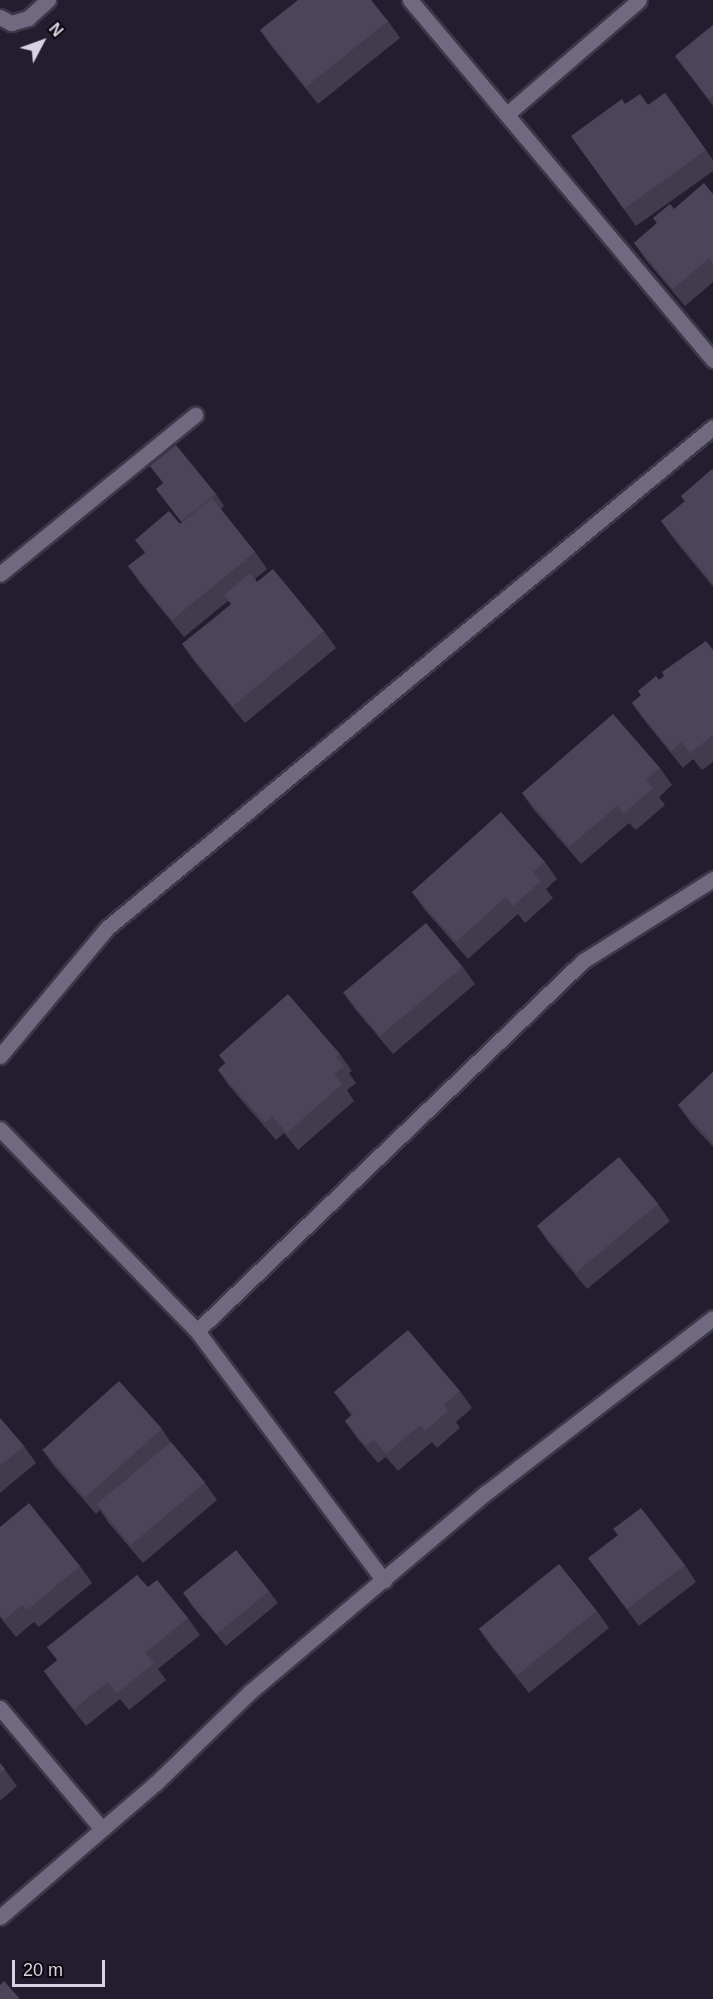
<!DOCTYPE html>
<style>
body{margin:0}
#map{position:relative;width:713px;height:1999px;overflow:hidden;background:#241d30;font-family:Arial,sans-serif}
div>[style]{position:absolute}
.roads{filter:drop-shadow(2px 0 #3d3847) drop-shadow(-2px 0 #3d3847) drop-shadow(0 2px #3d3847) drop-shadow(0 -2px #3d3847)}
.street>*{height:15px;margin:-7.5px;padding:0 7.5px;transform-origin:7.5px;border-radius:7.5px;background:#716980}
.wall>*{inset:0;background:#413b4d}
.building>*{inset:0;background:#4c455a;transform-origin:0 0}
span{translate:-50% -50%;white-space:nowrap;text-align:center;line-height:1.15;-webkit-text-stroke:4.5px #0c0911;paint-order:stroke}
.north{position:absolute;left:12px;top:12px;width:60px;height:60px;-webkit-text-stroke:4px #0c0911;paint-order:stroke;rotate:49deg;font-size:16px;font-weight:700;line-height:24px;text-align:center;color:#d7d3e0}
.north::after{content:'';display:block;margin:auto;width:21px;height:27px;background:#d7d3e0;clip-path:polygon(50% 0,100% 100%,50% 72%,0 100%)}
.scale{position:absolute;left:12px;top:1960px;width:93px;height:27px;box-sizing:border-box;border:3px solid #d7d3e0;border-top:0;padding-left:8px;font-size:18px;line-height:21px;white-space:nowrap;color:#d7d3e0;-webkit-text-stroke:4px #0c0911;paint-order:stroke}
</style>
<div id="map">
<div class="roads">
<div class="street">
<div style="left:410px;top:0;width:471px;rotate:49.9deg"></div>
<div style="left:0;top:17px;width:13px;rotate:29deg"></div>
<div style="left:11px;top:23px;width:18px;rotate:-16deg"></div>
<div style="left:28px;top:18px;width:27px;rotate:-42deg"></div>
<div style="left:507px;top:114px;width:174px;rotate:-40.8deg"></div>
<div style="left:0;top:574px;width:252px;rotate:-39.2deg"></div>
<div style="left:0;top:1056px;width:167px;rotate:-50.1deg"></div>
<div style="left:107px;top:928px;width:786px;rotate:-39.58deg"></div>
<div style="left:0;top:1129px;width:282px;rotate:45.7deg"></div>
<div style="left:197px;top:1331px;width:312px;rotate:53.2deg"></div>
<div style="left:197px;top:1331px;width:535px;rotate:-43.79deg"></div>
<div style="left:583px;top:961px;width:154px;rotate:-32.2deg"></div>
<div style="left:0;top:1708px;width:158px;rotate:49.9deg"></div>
<div style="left:0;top:1917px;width:206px;rotate:-40.7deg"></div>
<div style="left:156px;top:1783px;width:131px;rotate:-44.1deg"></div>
<div style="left:250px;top:1692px;width:310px;rotate:-40.2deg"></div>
<div style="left:487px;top:1492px;width:285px;rotate:-37.6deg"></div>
</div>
</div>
<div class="wall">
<div style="clip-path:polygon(388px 21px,400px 38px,318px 104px,272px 47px,260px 30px)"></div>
<div style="clip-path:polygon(713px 25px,713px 106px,675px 56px)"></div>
<div style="clip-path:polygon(665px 93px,713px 160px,713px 171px,636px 226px,571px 136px,625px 104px,648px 105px)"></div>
<div style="clip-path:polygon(713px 194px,713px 282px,685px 306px,646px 260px,634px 243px,657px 223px,653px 218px,674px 209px)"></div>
<div style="clip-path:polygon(150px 466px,216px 494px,224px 506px,221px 509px,255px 552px,267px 569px,255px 579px,257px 582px,324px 631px,336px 648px,245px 723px,194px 661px,182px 644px,231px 604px,228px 601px,184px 637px,140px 583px,128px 566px,145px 553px,135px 540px,182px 523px,156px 489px,163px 483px)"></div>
<div style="clip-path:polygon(713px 470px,713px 587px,673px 538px,661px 521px,685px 502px,681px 496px)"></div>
<div style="clip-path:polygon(713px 650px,713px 762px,702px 770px,693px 759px,683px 768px,644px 720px,632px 703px,641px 695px,638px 691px)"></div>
<div style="clip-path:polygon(660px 768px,672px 785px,659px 797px,665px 805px,636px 830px,629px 823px,581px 864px,534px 810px,522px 793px)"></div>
<div style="clip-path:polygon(545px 862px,557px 879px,546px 889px,553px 898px,525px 923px,518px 914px,468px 959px,424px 909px,412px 892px)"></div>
<div style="clip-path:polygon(463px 967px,475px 984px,393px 1054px,355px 1009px,343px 992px)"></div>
<div style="clip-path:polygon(340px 1054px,352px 1071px,349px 1073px,356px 1083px,347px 1090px,354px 1101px,298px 1150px,284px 1133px,276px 1140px,230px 1087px,218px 1070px,225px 1063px,219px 1055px)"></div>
<div style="clip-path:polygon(713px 1072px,713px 1147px,690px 1122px,678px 1105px)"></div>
<div style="clip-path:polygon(658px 1204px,670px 1221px,587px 1289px,549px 1243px,537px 1226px)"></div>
<div style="clip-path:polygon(460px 1391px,472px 1408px,456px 1422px,460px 1428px,437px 1448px,432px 1442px,398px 1471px,386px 1457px,378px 1463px,357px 1438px,345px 1421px,351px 1415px,334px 1392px)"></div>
<div style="clip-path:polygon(0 1418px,24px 1446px,36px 1463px,0 1493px)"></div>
<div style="clip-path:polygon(162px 1429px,173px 1446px,205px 1483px,217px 1500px,143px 1563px,108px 1522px,100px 1510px,96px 1514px,54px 1466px,42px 1449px)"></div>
<div style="clip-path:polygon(0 1527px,80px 1566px,92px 1583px,39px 1627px,34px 1622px,16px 1637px,0 1617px)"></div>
<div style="clip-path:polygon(588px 1558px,685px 1565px,696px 1582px,639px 1626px)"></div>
<div style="clip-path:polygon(148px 1587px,188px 1618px,200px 1635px,158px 1669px,166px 1680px,129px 1710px,120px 1699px,86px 1726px,56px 1688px,44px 1671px,57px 1660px,47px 1647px)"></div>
<div style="clip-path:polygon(269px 1591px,278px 1603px,226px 1646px,192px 1606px,184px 1594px)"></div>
<div style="clip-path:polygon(597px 1611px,609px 1628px,529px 1693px,491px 1646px,479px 1629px)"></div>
<div style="clip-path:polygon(0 1763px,17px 1786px,0 1801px)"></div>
</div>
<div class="building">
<div style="clip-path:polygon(298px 0,371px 0,388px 21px,306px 87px,260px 30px)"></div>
<div style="clip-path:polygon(713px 25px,713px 96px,709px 99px,675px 56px)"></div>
<div style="clip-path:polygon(665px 93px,706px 150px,624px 209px,571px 136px,622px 99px,625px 104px,640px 94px,648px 105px)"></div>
<div style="clip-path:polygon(704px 183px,713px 194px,713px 263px,709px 258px,673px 289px,634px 243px,657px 223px,653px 218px,670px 204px,674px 209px)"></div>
<div style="clip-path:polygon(176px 445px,216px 494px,181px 521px,156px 489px,164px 483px,150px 466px)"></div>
<div style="clip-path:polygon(712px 469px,713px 470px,713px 584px,661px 521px,685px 501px,681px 496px)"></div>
<div style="clip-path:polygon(212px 498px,255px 552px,172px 620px,128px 566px,146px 552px,135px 540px,169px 511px,180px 524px)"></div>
<div style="clip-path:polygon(273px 569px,324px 631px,233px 706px,182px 644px,232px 604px,224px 595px,250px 573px,257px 582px)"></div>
<div style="clip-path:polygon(706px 641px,713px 650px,713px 735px,690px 753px,681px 742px,671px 751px,632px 703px,641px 695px,638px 691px,656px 676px,659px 680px,664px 676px,662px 672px)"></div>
<div style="clip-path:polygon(613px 714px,660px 768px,646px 780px,653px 788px,624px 813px,617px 806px,569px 847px,522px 793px)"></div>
<div style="clip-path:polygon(501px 812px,545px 862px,533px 872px,541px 881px,513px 906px,506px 897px,456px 942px,412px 892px)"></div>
<div style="left:426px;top:923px;width:57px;height:108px;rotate:50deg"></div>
<div style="clip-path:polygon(288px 994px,340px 1054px,336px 1057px,344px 1066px,334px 1074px,342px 1084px,287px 1133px,272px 1116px,265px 1123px,218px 1070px,226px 1063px,219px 1055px)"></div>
<div style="clip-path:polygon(713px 1072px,713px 1143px,678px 1105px)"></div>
<div style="left:619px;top:1157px;width:61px;height:107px;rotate:50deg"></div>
<div style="clip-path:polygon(408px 1330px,460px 1391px,444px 1405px,448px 1411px,425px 1431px,420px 1425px,386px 1454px,374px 1440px,366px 1446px,345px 1421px,353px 1414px,334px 1392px)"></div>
<div style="left:119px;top:1381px;width:64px;height:103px;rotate:48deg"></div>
<div style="clip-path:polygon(0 1418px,24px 1446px,0 1466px)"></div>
<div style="left:171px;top:1442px;width:53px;height:97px;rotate:50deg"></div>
<div style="clip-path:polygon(29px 1503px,80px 1566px,27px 1610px,22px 1605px,4px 1620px,0 1614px,0 1527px)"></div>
<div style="clip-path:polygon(641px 1508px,685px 1565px,627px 1609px,588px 1558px,618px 1535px,613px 1529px)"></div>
<div style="left:236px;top:1550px;width:53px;height:68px;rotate:51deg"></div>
<div style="left:559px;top:1564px;width:60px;height:103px;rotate:51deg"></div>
<div style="clip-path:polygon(137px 1575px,148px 1587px,157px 1580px,188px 1618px,145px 1653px,154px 1663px,117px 1693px,108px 1682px,74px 1709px,44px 1671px,58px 1660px,47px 1647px)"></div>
<div style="clip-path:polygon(0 1763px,5px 1769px,0 1773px)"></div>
<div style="clip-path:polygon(4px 1981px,20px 1999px,0 1999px,0 1985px)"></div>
</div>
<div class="north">N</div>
<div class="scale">20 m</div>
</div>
